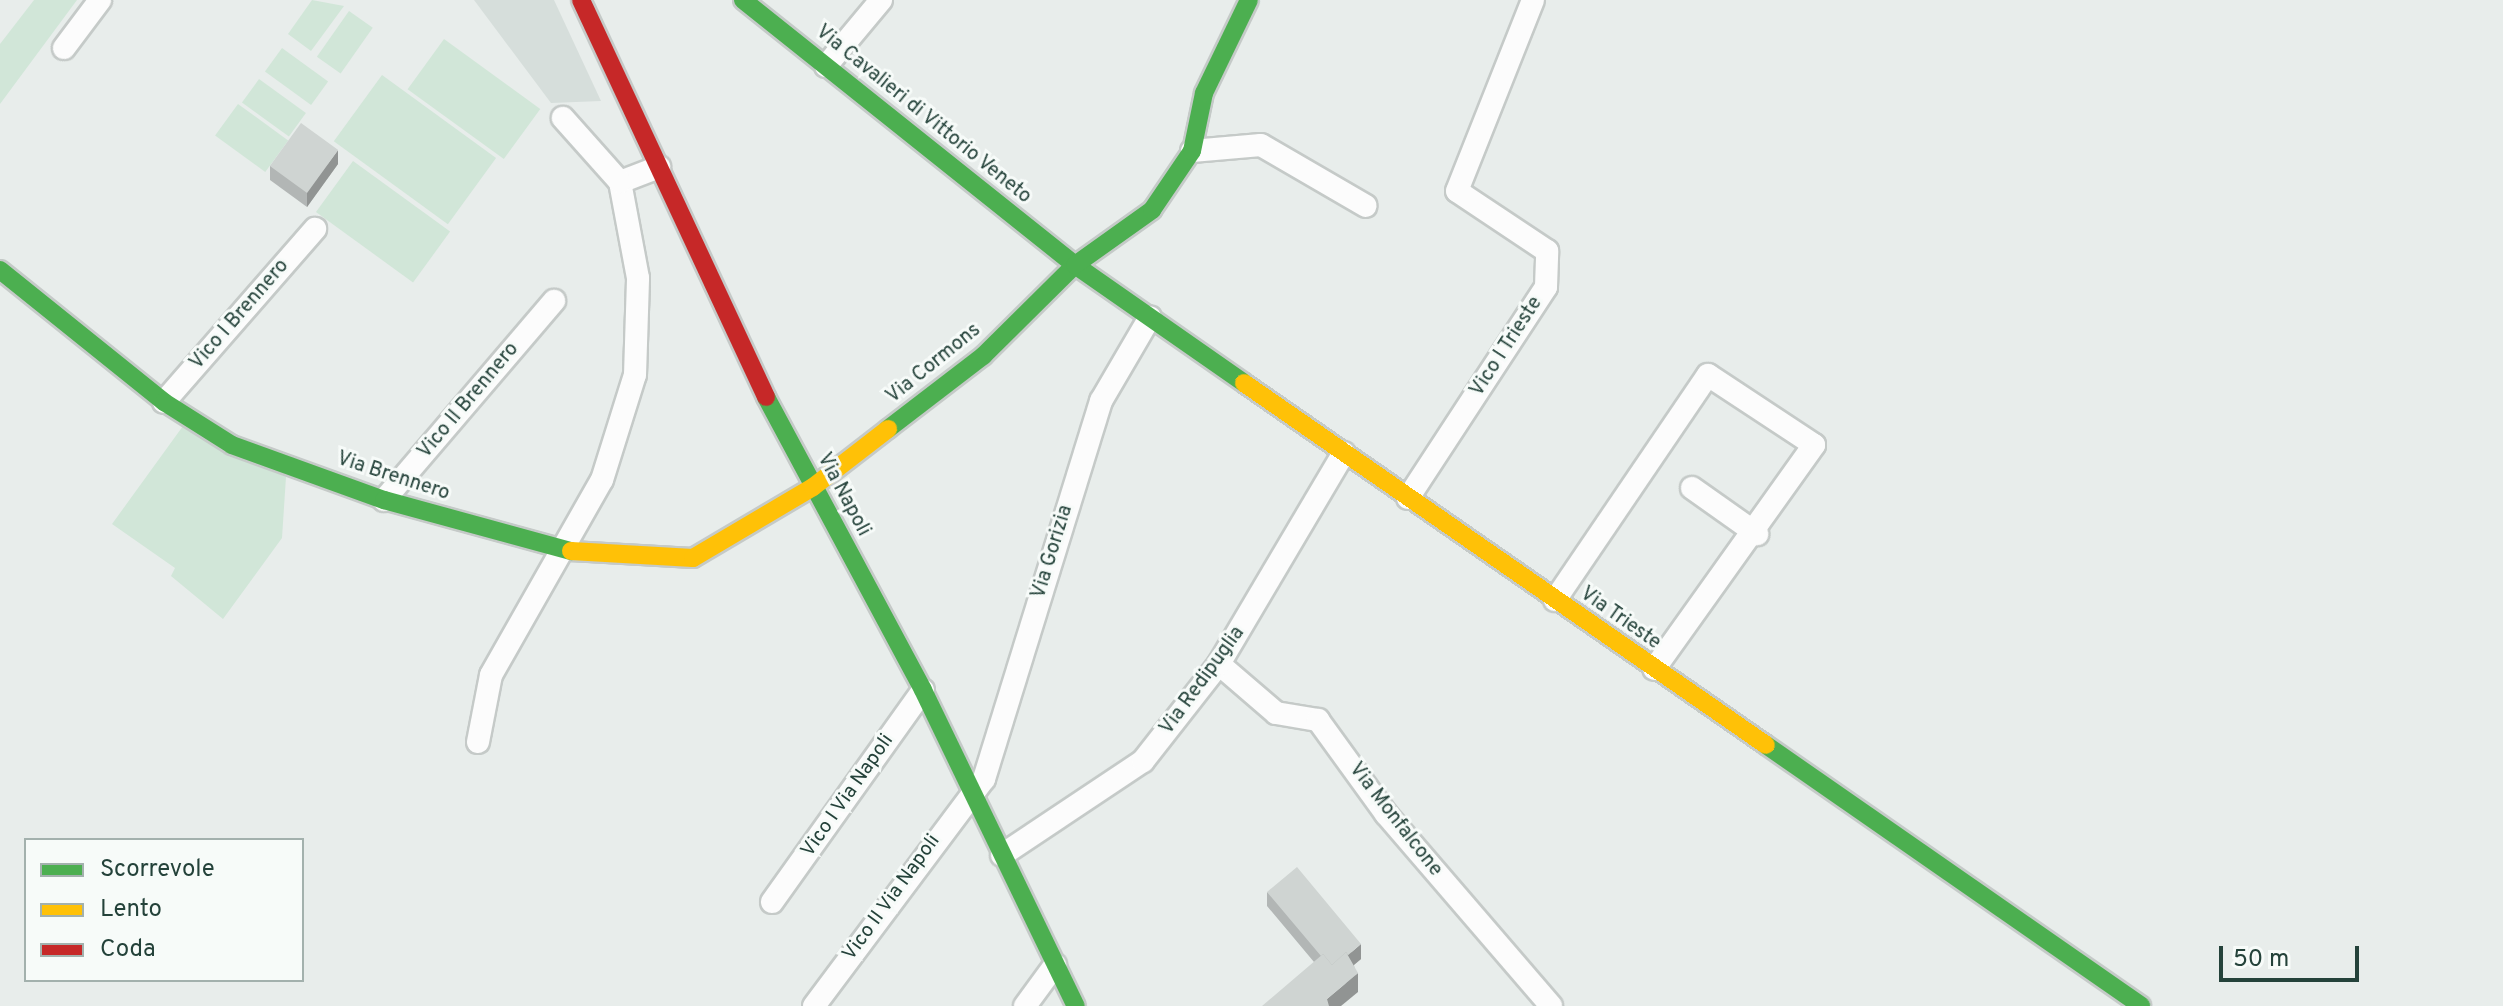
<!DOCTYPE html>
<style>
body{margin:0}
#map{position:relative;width:2503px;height:1006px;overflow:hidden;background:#e8edeb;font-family:Overpass,sans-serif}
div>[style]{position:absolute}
.built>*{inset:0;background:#d6dedb}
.green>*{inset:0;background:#d1e6d8;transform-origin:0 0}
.roads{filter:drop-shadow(2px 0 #c5cac8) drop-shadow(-2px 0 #c5cac8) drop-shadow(0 2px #c5cac8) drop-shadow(0 -2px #c5cac8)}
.street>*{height:22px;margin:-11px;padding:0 11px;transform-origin:11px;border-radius:11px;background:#fcfcfc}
.fast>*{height:18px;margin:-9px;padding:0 9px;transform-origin:9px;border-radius:9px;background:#4caf50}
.slow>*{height:18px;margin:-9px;padding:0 9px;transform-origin:9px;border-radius:9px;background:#ffc107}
.jam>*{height:18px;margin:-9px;padding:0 9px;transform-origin:9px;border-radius:9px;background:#c62828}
.wall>*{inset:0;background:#b2b6b5}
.shaded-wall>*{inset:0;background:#919493}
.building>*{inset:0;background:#cfd4d2;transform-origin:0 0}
span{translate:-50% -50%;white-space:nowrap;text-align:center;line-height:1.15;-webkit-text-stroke:6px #f7fbf9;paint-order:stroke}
.street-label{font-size:20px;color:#24423a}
.legend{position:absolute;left:24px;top:838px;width:280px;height:144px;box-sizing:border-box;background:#f7fbf9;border:2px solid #a3b1ad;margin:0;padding:10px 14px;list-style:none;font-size:24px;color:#24423a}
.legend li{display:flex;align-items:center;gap:16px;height:40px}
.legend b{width:40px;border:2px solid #a3b1ad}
.scale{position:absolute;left:2219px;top:946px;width:140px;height:36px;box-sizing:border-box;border:4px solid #24423a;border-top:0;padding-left:10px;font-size:24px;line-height:28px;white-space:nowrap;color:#24423a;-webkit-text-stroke:6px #f7fbf9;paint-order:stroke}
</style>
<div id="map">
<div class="built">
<div style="clip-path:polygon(474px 0,554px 0,601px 101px,551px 103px)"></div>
</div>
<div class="green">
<div style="clip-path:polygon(34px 0,77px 0,0 104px,0 44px)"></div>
<div style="clip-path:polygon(312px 0,344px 6px,311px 51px,288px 34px)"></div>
<div style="left:349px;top:11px;width:29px;height:56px;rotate:35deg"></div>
<div style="left:444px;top:39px;width:119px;height:62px;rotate:36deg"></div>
<div style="left:282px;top:48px;width:57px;height:29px;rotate:36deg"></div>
<div style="left:382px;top:75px;width:141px;height:82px;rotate:36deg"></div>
<div style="left:259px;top:79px;width:58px;height:29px;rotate:36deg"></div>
<div style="left:238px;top:104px;width:62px;height:39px;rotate:36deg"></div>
<div style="left:353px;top:161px;width:120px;height:63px;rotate:36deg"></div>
<div style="clip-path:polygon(183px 426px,286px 477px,282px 538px,223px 619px,171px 576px,175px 568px,112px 524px)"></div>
</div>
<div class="roads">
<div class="street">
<div style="left:64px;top:48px;width:60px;rotate:-53.1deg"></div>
<div style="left:826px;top:66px;width:86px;rotate:-50.2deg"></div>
<div style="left:1192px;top:151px;width:69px;rotate:-5deg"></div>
<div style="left:1261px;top:145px;width:121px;rotate:30.2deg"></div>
<div style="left:620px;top:182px;width:42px;rotate:-21deg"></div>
<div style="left:164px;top:402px;width:230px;rotate:-48.9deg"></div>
<div style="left:1692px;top:488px;width:80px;rotate:35.3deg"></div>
<div style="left:1408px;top:498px;width:252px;rotate:-56.8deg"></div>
<div style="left:1546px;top:287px;width:36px;rotate:-88deg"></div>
<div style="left:1547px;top:251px;width:108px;rotate:-146.3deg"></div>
<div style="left:1457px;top:191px;width:206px;rotate:-68.3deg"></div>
<div style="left:384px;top:500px;width:262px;rotate:-49.5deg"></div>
<div style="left:1555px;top:600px;width:272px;rotate:-55.8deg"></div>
<div style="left:1708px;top:375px;width:127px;rotate:33.4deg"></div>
<div style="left:1814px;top:445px;width:275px;rotate:125.5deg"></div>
<div style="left:1219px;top:664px;width:75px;rotate:40.7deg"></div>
<div style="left:1276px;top:713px;width:43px;rotate:9.5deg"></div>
<div style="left:1318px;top:720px;width:116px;rotate:54.1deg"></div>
<div style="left:1386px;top:814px;width:253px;rotate:49.3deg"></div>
<div style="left:478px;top:742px;width:68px;rotate:-79deg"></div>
<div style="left:491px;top:675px;width:224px;rotate:-60.4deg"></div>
<div style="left:602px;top:480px;width:110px;rotate:-72.6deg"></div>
<div style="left:635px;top:375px;width:97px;rotate:-88.2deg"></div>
<div style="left:638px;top:278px;width:98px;rotate:-100.6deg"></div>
<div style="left:620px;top:182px;width:86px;rotate:-131.7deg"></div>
<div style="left:1002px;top:855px;width:169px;rotate:-33.7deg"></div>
<div style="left:1143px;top:761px;width:123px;rotate:-51.9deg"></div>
<div style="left:1219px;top:664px;width:245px;rotate:-59.4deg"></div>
<div style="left:772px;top:902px;width:260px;rotate:-54.5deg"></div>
<div style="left:814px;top:1006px;width:284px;rotate:-53.2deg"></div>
<div style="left:984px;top:779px;width:396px;rotate:-72.8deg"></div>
<div style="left:1101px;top:401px;width:97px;rotate:-59.7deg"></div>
<div style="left:1025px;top:1006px;width:51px;rotate:-53.8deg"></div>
</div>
<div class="fast">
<div style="left:743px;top:0;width:425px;rotate:38.6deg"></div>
<div style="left:1075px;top:265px;width:206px;rotate:34.9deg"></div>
<div style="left:0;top:270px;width:211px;rotate:38.8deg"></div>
<div style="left:164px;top:402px;width:80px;rotate:32.3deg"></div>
<div style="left:232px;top:445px;width:162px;rotate:19.9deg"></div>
<div style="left:384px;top:500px;width:194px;rotate:15.3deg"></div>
<div style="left:766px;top:397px;width:332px;rotate:61.8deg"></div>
<div style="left:923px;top:690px;width:351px;rotate:64.2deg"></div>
<div style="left:888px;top:429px;width:120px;rotate:-37.5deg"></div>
<div style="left:983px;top:356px;width:129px;rotate:-44.7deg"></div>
<div style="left:1075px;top:265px;width:95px;rotate:-35.5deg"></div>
<div style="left:1152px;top:210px;width:71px;rotate:-55.9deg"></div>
<div style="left:1192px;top:151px;width:59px;rotate:-78.3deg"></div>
<div style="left:1204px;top:93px;width:103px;rotate:-64.2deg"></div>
<div style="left:1766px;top:745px;width:457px;rotate:34.8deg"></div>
</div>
<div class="slow">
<div style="left:1244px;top:383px;width:635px;rotate:34.74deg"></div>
<div style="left:571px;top:551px;width:122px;rotate:3.3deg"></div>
<div style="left:693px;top:558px;width:139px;rotate:-30.6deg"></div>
<div style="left:813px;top:487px;width:95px;rotate:-37.7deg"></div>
</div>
<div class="jam">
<div style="left:581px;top:0;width:438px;rotate:65deg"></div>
</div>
</div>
<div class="wall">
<div style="clip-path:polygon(338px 164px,307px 207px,270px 180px,270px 166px)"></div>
<div style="clip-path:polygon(1267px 892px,1361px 959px,1354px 965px,1358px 992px,1314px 962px,1267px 906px)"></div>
</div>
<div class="shaded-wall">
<div style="clip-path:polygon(338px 150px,338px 164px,307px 207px,307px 192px)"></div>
<div style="clip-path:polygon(1361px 944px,1361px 959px,1332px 983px,1332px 969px)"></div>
<div style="clip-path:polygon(1358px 973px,1358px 992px,1341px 1006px,1327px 1006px,1327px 999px)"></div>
</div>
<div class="building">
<div style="left:301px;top:123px;width:46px;height:53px;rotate:36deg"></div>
<div style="clip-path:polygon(1297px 867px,1361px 944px,1348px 955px,1346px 952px,1332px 965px,1323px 954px,1321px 956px,1267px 892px)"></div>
<div style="clip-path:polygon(1346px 952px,1358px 973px,1327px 999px,1329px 1006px,1262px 1006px,1323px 954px,1332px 965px)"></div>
</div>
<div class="street-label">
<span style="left:923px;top:115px;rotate:39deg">Via Cavalieri di Vittorio Veneto</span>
<span style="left:240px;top:315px;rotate:-49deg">Vico I Brennero</span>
<span style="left:1507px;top:347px;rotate:-57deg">Vico I Trieste</span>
<span style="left:934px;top:364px;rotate:-39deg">Via Cormons</span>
<span style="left:469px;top:401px;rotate:-50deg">Vico II Brennero</span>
<span style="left:393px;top:477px;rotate:18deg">Via Brennero</span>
<span style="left:843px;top:495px;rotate:62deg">Via Napoli</span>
<span style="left:1053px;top:552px;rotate:-73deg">Via Gorizia</span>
<span style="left:1620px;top:619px;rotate:35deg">Via Trieste</span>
<span style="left:1203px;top:681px;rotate:-54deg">Via Redipuglia</span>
<span style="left:848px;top:796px;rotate:-55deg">Vico I Via Napoli</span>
<span style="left:1395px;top:820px;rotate:52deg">Via Monfalcone</span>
<span style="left:892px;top:898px;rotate:-54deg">Vico II Via Napoli</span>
</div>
<ul class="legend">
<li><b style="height:10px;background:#4caf50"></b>Scorrevole</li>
<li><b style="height:10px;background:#ffc107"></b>Lento</li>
<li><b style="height:10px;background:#c62828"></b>Coda</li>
</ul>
<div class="scale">50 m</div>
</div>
